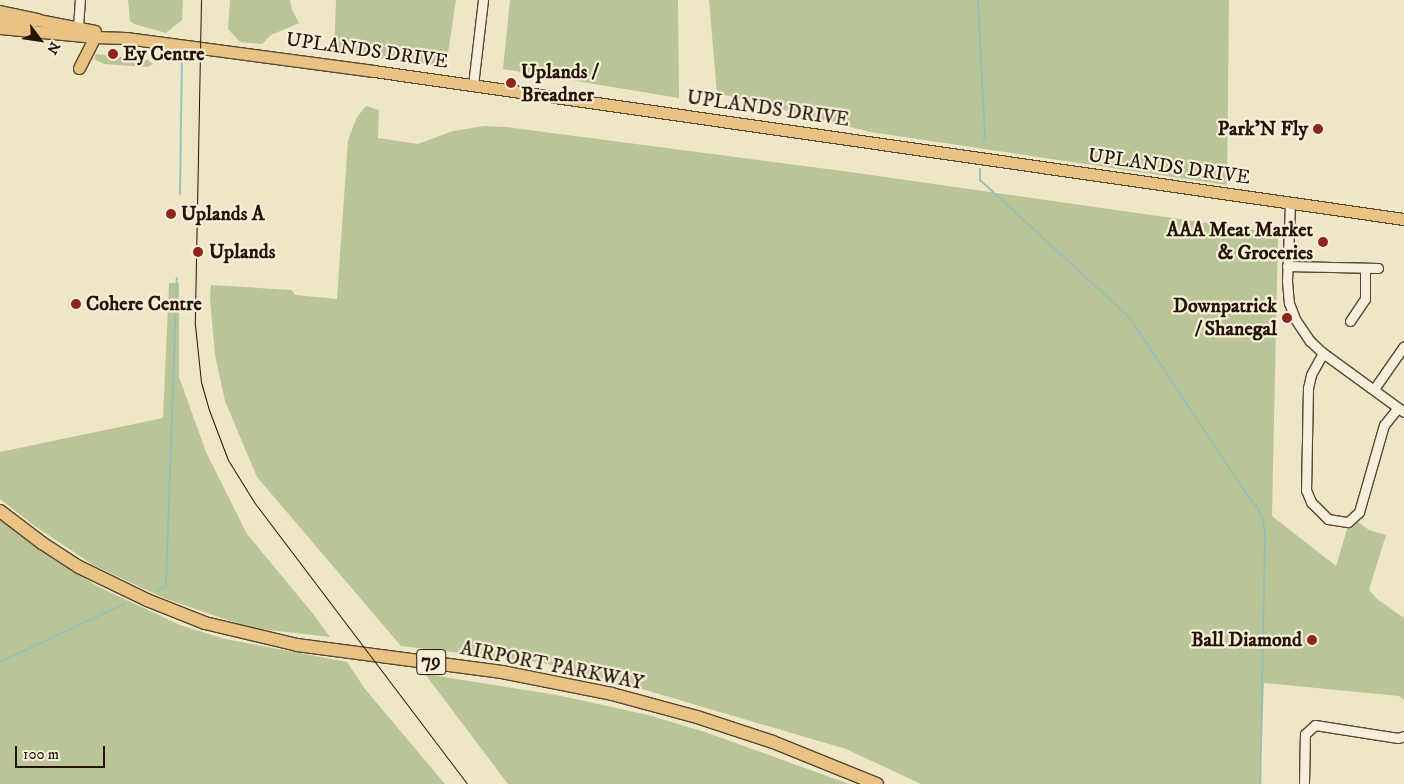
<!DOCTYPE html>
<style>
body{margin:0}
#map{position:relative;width:1404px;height:784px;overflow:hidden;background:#efe6c7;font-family:"IM FELL DW Pica",serif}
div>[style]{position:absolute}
.green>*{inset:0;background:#b9c596}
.stream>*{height:2px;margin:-1px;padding:0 1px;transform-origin:1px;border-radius:1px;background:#9abfb7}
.roads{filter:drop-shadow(1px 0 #584832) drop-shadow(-1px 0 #584832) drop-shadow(0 1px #584832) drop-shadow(0 -1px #584832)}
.minor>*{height:9px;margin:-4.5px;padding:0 4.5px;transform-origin:4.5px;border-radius:4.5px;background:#f5efdb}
.major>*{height:11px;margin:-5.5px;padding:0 5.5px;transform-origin:5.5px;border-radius:5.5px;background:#e8c384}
.highway>*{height:12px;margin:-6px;padding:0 6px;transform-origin:6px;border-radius:6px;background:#e8c384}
.tram>*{height:1px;margin:-0.5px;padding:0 0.5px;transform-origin:0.5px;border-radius:0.5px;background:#261400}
.dots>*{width:14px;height:14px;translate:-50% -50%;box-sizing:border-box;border:2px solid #f5efdb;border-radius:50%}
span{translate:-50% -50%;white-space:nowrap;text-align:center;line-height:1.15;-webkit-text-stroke:4.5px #f5efdb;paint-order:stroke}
.shield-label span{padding:1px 4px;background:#f5efdb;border:1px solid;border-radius:4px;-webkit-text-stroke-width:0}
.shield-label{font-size:19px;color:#261400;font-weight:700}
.street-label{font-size:20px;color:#261400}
.poi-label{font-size:20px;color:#261400;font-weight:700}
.left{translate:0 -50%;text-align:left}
.right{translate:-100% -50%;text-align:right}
.north{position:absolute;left:15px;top:15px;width:50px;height:50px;-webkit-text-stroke:4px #f5efdb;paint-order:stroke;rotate:121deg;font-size:14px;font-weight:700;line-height:20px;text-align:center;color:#261400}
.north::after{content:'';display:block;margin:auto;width:18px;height:22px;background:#261400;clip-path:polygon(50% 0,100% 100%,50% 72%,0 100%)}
.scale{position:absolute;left:15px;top:746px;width:90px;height:22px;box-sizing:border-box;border:2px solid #261400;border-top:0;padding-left:6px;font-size:15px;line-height:18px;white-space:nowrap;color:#261400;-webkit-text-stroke:4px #f5efdb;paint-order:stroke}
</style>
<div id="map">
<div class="green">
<div style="clip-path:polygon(128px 0,183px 0,182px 20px,166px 33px,134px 24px,130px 21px)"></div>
<div style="clip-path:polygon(230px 0,290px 0,292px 10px,299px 23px,271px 35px,262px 44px,240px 42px,228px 29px)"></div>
<div style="clip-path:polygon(336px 0,456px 0,446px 66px,334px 53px)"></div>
<div style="clip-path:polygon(510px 0,678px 0,679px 98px,503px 69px)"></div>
<div style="clip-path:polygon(709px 0,1229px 0,1227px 185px,870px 132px,717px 93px)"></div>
<div style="clip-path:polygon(96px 54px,148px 60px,153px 64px,148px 67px,104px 64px,94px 59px)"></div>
<div style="clip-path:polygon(366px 106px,379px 110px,378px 138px,418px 144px,453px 131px,484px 126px,506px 127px,850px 172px,1278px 233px,1272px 516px,1336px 566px,1348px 526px,1358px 522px,1369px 530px,1386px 535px,1369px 590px,1377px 599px,1404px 618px,1404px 700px,1399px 696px,1264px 683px,1260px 784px,921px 784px,846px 749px,625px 684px,544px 663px,401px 646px,257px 477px,225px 401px,215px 355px,210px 298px,211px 285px,292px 290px,295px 295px,337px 299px,348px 140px,357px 117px)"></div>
<div style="clip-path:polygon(169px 283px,179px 283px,179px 377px,206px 452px,247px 534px,314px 615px,330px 637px,251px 628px,166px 599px,93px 565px,32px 524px,0 499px,0 452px,163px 418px)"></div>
<div style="clip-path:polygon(0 519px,56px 561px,99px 587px,180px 625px,225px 639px,347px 662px,365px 689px,445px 784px,0 784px)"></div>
<div style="clip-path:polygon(425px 674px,557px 695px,648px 715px,705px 732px,849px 784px,508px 784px)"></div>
</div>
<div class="stream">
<div style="left:978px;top:0;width:136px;rotate:87.1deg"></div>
<div style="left:985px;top:136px;width:6px;rotate:108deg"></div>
<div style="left:980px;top:169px;width:11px;rotate:90deg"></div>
<div style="left:980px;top:180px;width:204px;rotate:42.6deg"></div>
<div style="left:1130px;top:318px;width:214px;rotate:56.5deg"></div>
<div style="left:1248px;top:496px;width:14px;rotate:51deg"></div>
<div style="left:1257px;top:507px;width:14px;rotate:65deg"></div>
<div style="left:1263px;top:520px;width:14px;rotate:82deg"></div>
<div style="left:1265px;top:534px;width:250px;rotate:91.1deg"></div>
<div style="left:180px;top:194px;width:137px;rotate:-89.2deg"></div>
<div style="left:158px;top:591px;width:9px;rotate:-32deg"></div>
<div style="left:166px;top:586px;width:308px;rotate:-88deg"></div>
<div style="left:0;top:662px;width:137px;rotate:-25.1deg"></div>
</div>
<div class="roads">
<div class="minor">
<div style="left:78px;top:27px;width:27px;rotate:-86deg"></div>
<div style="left:473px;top:85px;width:86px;rotate:-83.3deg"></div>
<div style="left:1290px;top:203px;width:78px;rotate:92.2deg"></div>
<div style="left:1287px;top:281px;width:22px;rotate:85deg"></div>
<div style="left:1289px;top:303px;width:17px;rotate:69deg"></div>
<div style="left:1295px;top:319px;width:27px;rotate:56deg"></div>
<div style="left:1310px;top:341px;width:18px;rotate:43deg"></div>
<div style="left:1323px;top:353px;width:100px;rotate:36.1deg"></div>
<div style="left:1287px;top:266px;width:91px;rotate:1.3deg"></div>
<div style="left:1350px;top:321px;width:27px;rotate:-56deg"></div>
<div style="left:1365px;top:299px;width:31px;rotate:-90deg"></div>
<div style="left:1323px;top:353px;width:25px;rotate:119deg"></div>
<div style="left:1311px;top:375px;width:13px;rotate:103deg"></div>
<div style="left:1308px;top:388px;width:102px;rotate:91.1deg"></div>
<div style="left:1306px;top:490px;width:13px;rotate:67deg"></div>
<div style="left:1311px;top:502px;width:24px;rotate:45deg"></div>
<div style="left:1328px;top:519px;width:20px;rotate:9deg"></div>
<div style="left:1348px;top:522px;width:15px;rotate:-42deg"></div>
<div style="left:1359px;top:512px;width:91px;rotate:-74deg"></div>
<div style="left:1384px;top:425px;width:22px;rotate:-51deg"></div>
<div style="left:1374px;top:389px;width:52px;rotate:-55.1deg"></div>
<div style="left:1304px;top:784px;width:50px;rotate:-88.9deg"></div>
<div style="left:1305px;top:734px;width:13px;rotate:-42deg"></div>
<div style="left:1315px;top:725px;width:84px;rotate:8.9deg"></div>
<div style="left:1398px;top:738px;width:6px;rotate:-18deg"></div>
</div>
<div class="major">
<div style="left:0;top:19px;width:38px;rotate:2deg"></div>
<div style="left:38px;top:20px;width:58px;rotate:10.9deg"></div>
<div style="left:0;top:28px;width:95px;rotate:5.4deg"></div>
<div style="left:95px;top:37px;width:31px;rotate:2deg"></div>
<div style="left:126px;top:38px;width:250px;rotate:7.6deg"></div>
<div style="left:374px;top:71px;width:1041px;rotate:8.18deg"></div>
<div style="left:79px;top:68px;width:35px;rotate:-63deg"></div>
</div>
<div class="highway">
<div style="left:0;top:12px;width:39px;rotate:12deg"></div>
<div style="left:0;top:511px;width:53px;rotate:37.3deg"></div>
<div style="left:42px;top:543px;width:44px;rotate:33deg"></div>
<div style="left:79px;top:567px;width:76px;rotate:25.9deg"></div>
<div style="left:147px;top:600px;width:62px;rotate:21.6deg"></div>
<div style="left:205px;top:623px;width:95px;rotate:13.4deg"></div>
<div style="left:297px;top:645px;width:207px;rotate:7.5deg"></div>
<div style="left:502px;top:672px;width:112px;rotate:11.3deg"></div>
<div style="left:612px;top:694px;width:88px;rotate:15.1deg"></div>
<div style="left:697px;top:717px;width:80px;rotate:18.2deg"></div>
<div style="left:773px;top:742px;width:112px;rotate:22deg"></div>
</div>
</div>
<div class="tram">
<div style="left:201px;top:0;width:325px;rotate:91.1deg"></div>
<div style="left:195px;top:325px;width:57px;rotate:84deg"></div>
<div style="left:201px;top:382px;width:29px;rotate:74deg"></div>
<div style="left:209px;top:410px;width:53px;rotate:69.2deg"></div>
<div style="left:228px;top:460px;width:49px;rotate:58.2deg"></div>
<div style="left:254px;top:502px;width:353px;rotate:52.9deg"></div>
</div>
<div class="dots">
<div style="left:113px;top:54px;background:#8f2418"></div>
<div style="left:511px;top:83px;background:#8f2418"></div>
<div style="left:1318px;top:129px;background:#8f2418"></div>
<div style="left:171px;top:214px;background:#8f2418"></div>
<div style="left:1323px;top:242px;background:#8f2418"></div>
<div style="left:198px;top:252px;background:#8f2418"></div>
<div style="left:76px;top:304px;background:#8f2418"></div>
<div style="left:1287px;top:318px;background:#8f2418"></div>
<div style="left:1312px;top:640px;background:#8f2418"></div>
</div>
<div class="shield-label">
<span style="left:431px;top:662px">79</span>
</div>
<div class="street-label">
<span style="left:367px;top:51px;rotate:8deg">UPLANDS DRIVE</span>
<span style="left:768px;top:109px;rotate:8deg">UPLANDS DRIVE</span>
<span style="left:1169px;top:167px;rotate:8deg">UPLANDS DRIVE</span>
<span style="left:552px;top:666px;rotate:11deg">AIRPORT PARKWAY</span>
</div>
<div class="poi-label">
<span class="left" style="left:123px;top:54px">Ey Centre</span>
<span class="left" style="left:521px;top:84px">Uplands /<br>Breadner</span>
<span class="right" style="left:1308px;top:129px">Park'N Fly</span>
<span class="left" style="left:181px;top:214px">Uplands A</span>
<span class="right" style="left:1313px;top:242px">AAA Meat Market<br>&amp; Groceries</span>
<span class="left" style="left:209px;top:252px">Uplands</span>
<span class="left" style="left:86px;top:304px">Cohere Centre</span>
<span class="right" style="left:1277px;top:318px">Downpatrick<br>/ Shanegal</span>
<span class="right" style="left:1302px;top:640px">Ball Diamond</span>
</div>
<div class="north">N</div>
<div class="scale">100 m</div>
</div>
